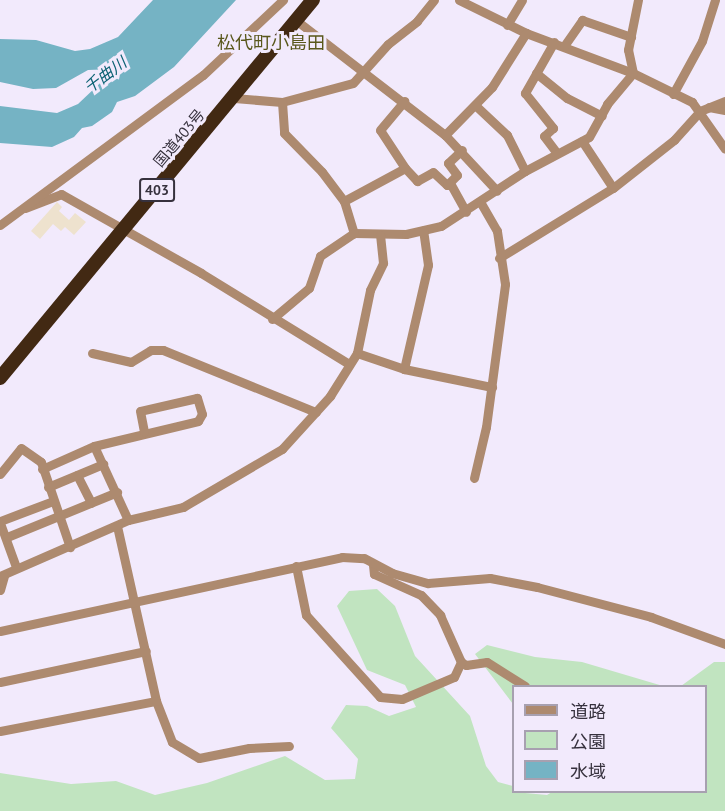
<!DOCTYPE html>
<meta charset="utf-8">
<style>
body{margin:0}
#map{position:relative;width:725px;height:811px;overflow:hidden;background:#f2eafc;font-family:"PT Sans","Noto Sans JP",sans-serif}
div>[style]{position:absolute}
.education>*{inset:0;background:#eee2ce}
.green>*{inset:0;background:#c1e4c0}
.water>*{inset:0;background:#75b3c4}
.minor>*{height:9px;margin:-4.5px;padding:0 4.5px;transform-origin:4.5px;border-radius:4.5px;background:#ad8a6f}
.highway>*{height:14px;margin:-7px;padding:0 7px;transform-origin:7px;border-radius:7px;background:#422913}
span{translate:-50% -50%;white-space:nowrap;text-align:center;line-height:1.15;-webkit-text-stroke:6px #f2eafc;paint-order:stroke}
.shield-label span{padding:2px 4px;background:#f2eafc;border:2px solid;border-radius:4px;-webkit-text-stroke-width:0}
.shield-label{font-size:14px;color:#36313d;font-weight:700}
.street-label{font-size:15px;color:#36313d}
.water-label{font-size:16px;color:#0c6274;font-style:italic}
.quarter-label{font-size:18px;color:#59571b}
.legend{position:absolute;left:512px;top:685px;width:195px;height:108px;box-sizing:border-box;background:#f2eafc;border:2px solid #a7a0b0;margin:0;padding:8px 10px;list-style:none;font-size:18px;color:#36313d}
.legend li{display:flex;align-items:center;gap:12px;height:30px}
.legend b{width:30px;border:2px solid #a7a0b0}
</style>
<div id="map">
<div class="education">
<div style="clip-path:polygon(57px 202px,62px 207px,59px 211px,69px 220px,75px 213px,86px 222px,74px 235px,65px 227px,61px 231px,53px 224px,40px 239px,31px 231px)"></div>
</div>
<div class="green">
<div style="clip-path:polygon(377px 589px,395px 606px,415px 656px,470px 716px,486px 766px,498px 782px,513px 786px,514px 792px,547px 795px,552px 792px,706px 792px,706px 686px,681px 686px,714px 662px,725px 662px,725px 811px,0 811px,0 773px,71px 784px,116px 781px,155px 795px,207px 783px,285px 756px,325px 780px,355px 779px,358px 759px,331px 728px,346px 705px,367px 706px,389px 716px,416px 707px,405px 685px,367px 670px,337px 606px,349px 591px)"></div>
<div style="clip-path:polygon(487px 645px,535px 657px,582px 662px,663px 686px,514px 686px,513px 704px,475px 654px)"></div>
</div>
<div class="water">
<div style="clip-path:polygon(153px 0,236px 0,174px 67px,135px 96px,117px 102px,112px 112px,92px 126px,82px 128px,74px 137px,52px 147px,0 143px,0 106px,57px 113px,78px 104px,115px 69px,88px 70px,56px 88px,33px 89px,0 82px,0 39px,36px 40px,75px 51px,90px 49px,118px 37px)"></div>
</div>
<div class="minor">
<div style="left:459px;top:0;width:75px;rotate:26.2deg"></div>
<div style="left:526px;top:33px;width:114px;rotate:20.5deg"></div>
<div style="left:633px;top:73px;width:66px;rotate:26.2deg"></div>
<div style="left:692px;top:102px;width:57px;rotate:54.9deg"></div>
<div style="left:297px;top:21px;width:187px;rotate:37.6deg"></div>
<div style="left:445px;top:135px;width:76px;rotate:47.1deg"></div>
<div style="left:507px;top:25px;width:29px;rotate:-59deg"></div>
<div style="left:554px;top:42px;width:59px;rotate:119.6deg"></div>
<div style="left:525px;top:93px;width:45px;rotate:51.3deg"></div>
<div style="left:553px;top:128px;width:12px;rotate:138deg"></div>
<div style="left:544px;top:136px;width:21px;rotate:53deg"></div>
<div style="left:564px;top:46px;width:32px;rotate:-55deg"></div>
<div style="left:582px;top:20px;width:52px;rotate:19.1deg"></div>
<div style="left:536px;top:73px;width:40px;rotate:39deg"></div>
<div style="left:567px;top:98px;width:39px;rotate:27deg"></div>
<div style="left:673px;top:94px;width:60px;rotate:-61.3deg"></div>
<div style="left:702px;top:41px;width:43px;rotate:-72.4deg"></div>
<div style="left:234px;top:98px;width:48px;rotate:4.8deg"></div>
<div style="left:282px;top:102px;width:73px;rotate:-15deg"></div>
<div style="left:353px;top:83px;width:52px;rotate:-48.1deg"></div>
<div style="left:388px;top:44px;width:37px;rotate:-38deg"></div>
<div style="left:417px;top:21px;width:27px;rotate:-51deg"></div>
<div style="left:282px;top:102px;width:31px;rotate:86deg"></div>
<div style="left:284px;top:133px;width:54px;rotate:45.7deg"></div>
<div style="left:322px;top:172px;width:36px;rotate:53deg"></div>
<div style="left:344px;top:201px;width:34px;rotate:73deg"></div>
<div style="left:354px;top:233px;width:52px;rotate:1.1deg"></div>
<div style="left:406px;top:234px;width:36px;rotate:-13deg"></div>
<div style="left:441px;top:226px;width:100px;rotate:-33.2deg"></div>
<div style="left:525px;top:171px;width:72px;rotate:-28deg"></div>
<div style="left:589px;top:137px;width:38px;rotate:-61deg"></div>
<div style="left:607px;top:104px;width:40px;rotate:-50deg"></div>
<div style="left:633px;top:73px;width:24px;rotate:-102deg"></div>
<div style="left:628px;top:50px;width:51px;rotate:-78.7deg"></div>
<div style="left:475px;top:105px;width:44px;rotate:43.2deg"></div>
<div style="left:507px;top:135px;width:40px;rotate:63.4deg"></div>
<div style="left:709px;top:107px;width:16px;rotate:11deg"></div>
<div style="left:445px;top:135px;width:67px;rotate:-45.6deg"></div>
<div style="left:492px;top:87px;width:64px;rotate:-57.8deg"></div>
<div style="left:582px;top:141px;width:56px;rotate:56.6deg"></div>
<div style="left:405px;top:168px;width:18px;rotate:47deg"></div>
<div style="left:417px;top:181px;width:18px;rotate:-29deg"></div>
<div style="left:433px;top:172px;width:19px;rotate:43deg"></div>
<div style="left:447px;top:185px;width:14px;rotate:-45deg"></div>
<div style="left:457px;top:175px;width:15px;rotate:-127deg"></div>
<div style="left:448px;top:163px;width:19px;rotate:-43deg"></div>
<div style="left:450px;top:183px;width:33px;rotate:61deg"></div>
<div style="left:344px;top:201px;width:69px;rotate:-28.4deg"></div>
<div style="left:405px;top:168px;width:45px;rotate:-123.3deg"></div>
<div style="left:380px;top:130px;width:38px;rotate:-50deg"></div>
<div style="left:25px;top:208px;width:39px;rotate:-21deg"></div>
<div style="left:61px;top:194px;width:161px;rotate:29.4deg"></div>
<div style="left:201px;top:273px;width:174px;rotate:31.6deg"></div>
<div style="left:0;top:225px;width:252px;rotate:-36.5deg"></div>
<div style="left:203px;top:75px;width:110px;rotate:-43.2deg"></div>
<div style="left:499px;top:258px;width:134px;rotate:-31.6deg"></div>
<div style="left:613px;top:188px;width:78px;rotate:-38.2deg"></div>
<div style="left:674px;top:140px;width:39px;rotate:-48deg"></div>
<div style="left:700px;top:111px;width:27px;rotate:-22deg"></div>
<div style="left:272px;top:319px;width:48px;rotate:-40deg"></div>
<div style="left:309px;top:288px;width:34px;rotate:-71deg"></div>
<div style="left:320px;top:256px;width:41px;rotate:-34.1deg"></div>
<div style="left:92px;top:353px;width:40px;rotate:13deg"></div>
<div style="left:131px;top:362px;width:23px;rotate:-31deg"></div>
<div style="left:151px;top:350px;width:12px"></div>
<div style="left:163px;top:350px;width:165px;rotate:22.1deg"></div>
<div style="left:357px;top:353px;width:50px;rotate:18.8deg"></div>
<div style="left:404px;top:369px;width:90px;rotate:11.6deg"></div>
<div style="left:404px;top:369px;width:107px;rotate:-77deg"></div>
<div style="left:428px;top:265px;width:35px;rotate:-98deg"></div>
<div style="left:42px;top:469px;width:57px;rotate:-23.9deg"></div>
<div style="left:0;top:474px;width:33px;rotate:-51deg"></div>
<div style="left:21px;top:448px;width:24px;rotate:35deg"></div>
<div style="left:41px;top:462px;width:90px;rotate:71.2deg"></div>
<div style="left:77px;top:475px;width:31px;rotate:63deg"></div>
<div style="left:474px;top:478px;width:52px;rotate:-76.8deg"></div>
<div style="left:486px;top:427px;width:144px;rotate:-82.4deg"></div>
<div style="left:505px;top:284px;width:54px;rotate:-98.6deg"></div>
<div style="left:497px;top:231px;width:32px;rotate:-120deg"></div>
<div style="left:48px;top:487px;width:60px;rotate:-22.7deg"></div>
<div style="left:128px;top:520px;width:81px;rotate:-114.7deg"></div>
<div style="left:94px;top:446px;width:107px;rotate:-13.5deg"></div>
<div style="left:198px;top:421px;width:8px;rotate:-60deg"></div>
<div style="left:202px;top:414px;width:17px;rotate:-107deg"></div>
<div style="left:197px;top:398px;width:58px;rotate:167.2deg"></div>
<div style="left:140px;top:411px;width:21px;rotate:79deg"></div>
<div style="left:0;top:521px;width:57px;rotate:-20.7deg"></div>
<div style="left:0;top:523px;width:47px;rotate:70deg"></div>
<div style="left:117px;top:526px;width:179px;rotate:77.4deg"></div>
<div style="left:156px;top:701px;width:44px;rotate:68.7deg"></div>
<div style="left:172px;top:742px;width:31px;rotate:31deg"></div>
<div style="left:199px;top:758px;width:51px;rotate:-11.3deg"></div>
<div style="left:249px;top:748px;width:40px;rotate:-2.9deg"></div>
<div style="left:7px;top:537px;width:119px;rotate:-22.2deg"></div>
<div style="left:373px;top:565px;width:9px;rotate:84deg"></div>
<div style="left:374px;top:574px;width:51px;rotate:24.1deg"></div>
<div style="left:421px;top:595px;width:28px;rotate:46deg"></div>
<div style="left:440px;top:615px;width:51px;rotate:65.9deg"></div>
<div style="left:461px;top:662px;width:6px;rotate:31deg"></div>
<div style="left:466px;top:665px;width:21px;rotate:-8deg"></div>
<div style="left:487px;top:662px;width:45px;rotate:32.3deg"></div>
<div style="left:296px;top:566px;width:50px;rotate:78.5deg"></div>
<div style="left:306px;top:615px;width:110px;rotate:47.9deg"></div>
<div style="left:380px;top:697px;width:22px;rotate:5deg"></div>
<div style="left:402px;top:699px;width:56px;rotate:-22.9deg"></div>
<div style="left:454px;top:677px;width:17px;rotate:-65deg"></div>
<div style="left:0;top:576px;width:140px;rotate:-23.6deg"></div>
<div style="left:128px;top:520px;width:57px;rotate:-13.3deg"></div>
<div style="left:183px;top:507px;width:115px;rotate:-30.4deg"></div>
<div style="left:282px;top:449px;width:72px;rotate:-47.8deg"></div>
<div style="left:330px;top:396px;width:51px;rotate:-57.9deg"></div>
<div style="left:357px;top:353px;width:64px;rotate:-78.3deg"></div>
<div style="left:370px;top:290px;width:30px;rotate:-64deg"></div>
<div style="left:383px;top:263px;width:28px;rotate:-96deg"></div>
<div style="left:0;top:590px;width:15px;rotate:-74deg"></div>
<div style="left:0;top:631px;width:350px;rotate:-12.2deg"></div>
<div style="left:342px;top:557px;width:22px;rotate:3deg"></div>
<div style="left:364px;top:558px;width:32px;rotate:28deg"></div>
<div style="left:392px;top:573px;width:37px;rotate:16deg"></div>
<div style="left:428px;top:583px;width:62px;rotate:-4.6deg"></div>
<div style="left:490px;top:578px;width:48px;rotate:10.8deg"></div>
<div style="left:537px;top:587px;width:118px;rotate:14.7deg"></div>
<div style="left:651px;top:617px;width:79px;rotate:20deg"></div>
<div style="left:0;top:682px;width:149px;rotate:-12deg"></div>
<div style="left:0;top:731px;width:159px;rotate:-10.9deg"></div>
</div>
<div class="highway">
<div style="left:0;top:378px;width:491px;rotate:-50.4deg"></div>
</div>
<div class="shield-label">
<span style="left:157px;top:190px">403</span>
</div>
<div class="street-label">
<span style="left:179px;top:138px;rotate:-50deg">国道403号</span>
</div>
<div class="water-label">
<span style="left:105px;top:75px;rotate:-37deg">千曲川</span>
</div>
<div class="quarter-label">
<span style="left:271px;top:43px">松代町小島田</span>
</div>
<ul class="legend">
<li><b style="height:8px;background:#ad8a6f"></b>道路</li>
<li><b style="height:16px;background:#c1e4c0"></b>公園</li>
<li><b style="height:16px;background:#75b3c4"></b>水域</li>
</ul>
</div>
